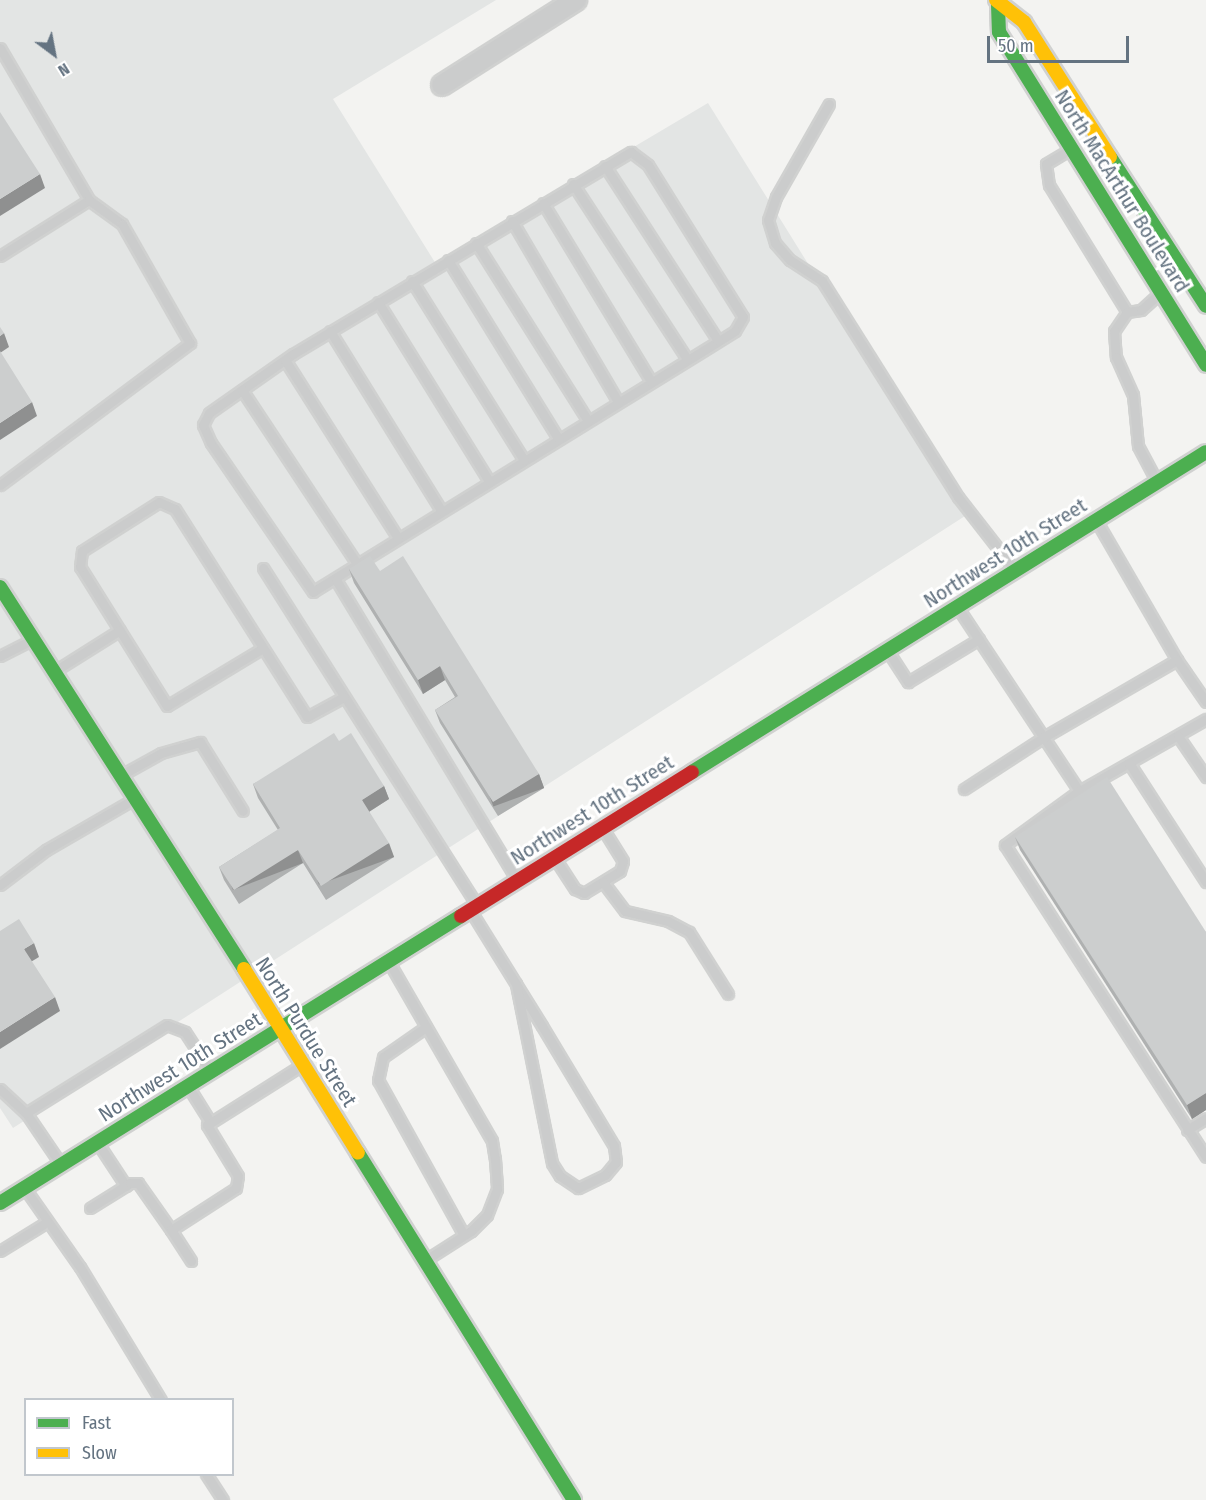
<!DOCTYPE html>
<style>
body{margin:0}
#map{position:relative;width:1206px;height:1500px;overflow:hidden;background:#f3f3f1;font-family:"Fira Sans Condensed",sans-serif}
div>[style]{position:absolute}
.built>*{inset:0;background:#e3e5e4}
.roads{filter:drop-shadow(2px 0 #d0d1d0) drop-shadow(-2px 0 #d0d1d0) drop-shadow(0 2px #d0d1d0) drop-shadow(0 -2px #d0d1d0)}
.lane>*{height:9px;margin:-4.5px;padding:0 4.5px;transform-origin:4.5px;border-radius:4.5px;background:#cbcccc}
.street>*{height:20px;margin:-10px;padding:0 10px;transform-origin:10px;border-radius:10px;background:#cbcccc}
.fast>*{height:14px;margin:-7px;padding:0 7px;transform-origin:7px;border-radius:7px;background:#4caf50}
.slow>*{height:14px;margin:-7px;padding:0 7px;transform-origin:7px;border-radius:7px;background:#ffc107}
.jam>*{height:14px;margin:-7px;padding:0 7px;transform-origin:7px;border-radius:7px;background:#c62828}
.wall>*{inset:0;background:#afb1b1}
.shaded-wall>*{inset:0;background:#8f9090;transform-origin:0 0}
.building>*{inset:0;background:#cccece}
span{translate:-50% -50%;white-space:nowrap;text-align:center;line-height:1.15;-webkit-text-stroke:6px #fff;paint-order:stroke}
.street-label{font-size:21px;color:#647381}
.legend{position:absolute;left:24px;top:1398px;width:210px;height:78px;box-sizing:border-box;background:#fff;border:2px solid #c1c7cd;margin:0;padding:8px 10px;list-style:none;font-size:18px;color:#647381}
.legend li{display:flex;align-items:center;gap:12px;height:30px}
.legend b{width:30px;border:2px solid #c1c7cd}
.north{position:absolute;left:24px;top:24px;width:60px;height:60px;-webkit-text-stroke:4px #fff;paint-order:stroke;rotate:148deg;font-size:16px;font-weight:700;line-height:24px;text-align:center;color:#647381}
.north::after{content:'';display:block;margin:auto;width:21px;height:27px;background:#647381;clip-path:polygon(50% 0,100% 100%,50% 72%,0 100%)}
.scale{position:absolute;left:987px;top:36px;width:142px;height:27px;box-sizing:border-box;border:3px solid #647381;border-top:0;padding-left:8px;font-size:18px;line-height:21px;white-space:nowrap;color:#647381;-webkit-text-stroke:4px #fff;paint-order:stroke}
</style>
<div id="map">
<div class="built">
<div style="clip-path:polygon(0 0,496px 0,333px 99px,436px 264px,708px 103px,965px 516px,13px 1128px,0 1108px)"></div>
</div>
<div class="roads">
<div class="lane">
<div style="left:0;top:48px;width:176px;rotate:59.6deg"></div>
<div style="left:829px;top:104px;width:107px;rotate:119.7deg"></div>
<div style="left:776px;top:197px;width:24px;rotate:109deg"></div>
<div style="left:768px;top:220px;width:24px;rotate:73deg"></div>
<div style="left:775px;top:243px;width:23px;rotate:49deg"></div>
<div style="left:790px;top:260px;width:38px;rotate:33deg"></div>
<div style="left:822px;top:281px;width:255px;rotate:57.8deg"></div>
<div style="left:958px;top:497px;width:91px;rotate:52.1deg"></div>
<div style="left:1069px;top:150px;width:27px;rotate:149deg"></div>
<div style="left:1046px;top:164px;width:21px;rotate:82deg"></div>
<div style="left:1049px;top:185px;width:149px;rotate:58.4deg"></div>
<div style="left:1127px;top:312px;width:14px;rotate:-8deg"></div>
<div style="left:1141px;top:310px;width:24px;rotate:-42deg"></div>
<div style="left:631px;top:152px;width:21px;rotate:37deg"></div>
<div style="left:648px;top:165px;width:179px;rotate:58deg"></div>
<div style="left:743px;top:317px;width:16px;rotate:120deg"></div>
<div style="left:735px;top:331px;width:496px;rotate:148.3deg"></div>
<div style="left:313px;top:592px;width:181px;rotate:-124.4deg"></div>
<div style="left:211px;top:443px;width:20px;rotate:-114deg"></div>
<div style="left:203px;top:425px;width:13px;rotate:-63deg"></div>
<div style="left:209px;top:413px;width:103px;rotate:-35.1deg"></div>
<div style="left:293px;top:354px;width:394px;rotate:-30.9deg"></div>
<div style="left:605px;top:166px;width:208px;rotate:57.1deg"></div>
<div style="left:573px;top:184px;width:209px;rotate:56.9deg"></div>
<div style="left:543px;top:203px;width:208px;rotate:58.8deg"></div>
<div style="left:512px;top:221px;width:210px;rotate:59.6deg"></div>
<div style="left:476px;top:243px;width:210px;rotate:57.8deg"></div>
<div style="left:0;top:256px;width:105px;rotate:-32.2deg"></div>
<div style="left:89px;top:200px;width:41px;rotate:36deg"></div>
<div style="left:122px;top:224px;width:137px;rotate:60.3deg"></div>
<div style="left:190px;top:343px;width:237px;rotate:143.2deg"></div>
<div style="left:448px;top:260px;width:211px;rotate:58.3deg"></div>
<div style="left:412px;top:281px;width:211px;rotate:58deg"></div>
<div style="left:378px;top:302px;width:211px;rotate:58.2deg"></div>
<div style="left:1127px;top:312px;width:23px;rotate:124deg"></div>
<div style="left:1114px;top:331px;width:26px;rotate:86deg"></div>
<div style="left:1116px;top:357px;width:42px;rotate:65.9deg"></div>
<div style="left:1133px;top:395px;width:51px;rotate:84.4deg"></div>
<div style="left:1138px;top:446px;width:38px;rotate:62deg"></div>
<div style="left:330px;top:331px;width:211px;rotate:58.2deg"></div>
<div style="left:285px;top:360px;width:211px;rotate:57.6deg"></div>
<div style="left:242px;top:390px;width:210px;rotate:56.5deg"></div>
<div style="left:1097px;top:522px;width:160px;rotate:59.9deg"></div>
<div style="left:263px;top:568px;width:398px;rotate:57.6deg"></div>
<div style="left:336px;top:580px;width:348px;rotate:58.9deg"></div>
<div style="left:958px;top:608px;width:219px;rotate:56.5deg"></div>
<div style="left:263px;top:648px;width:112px;rotate:148.9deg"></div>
<div style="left:167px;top:706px;width:164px;rotate:-122deg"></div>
<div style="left:80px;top:567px;width:16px;rotate:-83deg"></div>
<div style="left:82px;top:551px;width:91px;rotate:-32.5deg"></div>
<div style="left:159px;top:502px;width:17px;rotate:24deg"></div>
<div style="left:175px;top:509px;width:246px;rotate:57.6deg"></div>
<div style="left:307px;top:717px;width:42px;rotate:-28.4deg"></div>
<div style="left:889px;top:653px;width:35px;rotate:57deg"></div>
<div style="left:908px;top:682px;width:83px;rotate:-31.2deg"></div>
<div style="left:0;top:656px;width:37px;rotate:-27deg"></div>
<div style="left:58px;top:669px;width:73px;rotate:-32.2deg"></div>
<div style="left:1206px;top:719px;width:146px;rotate:150.4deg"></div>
<div style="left:1079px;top:791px;width:92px;rotate:143.9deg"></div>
<div style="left:1005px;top:845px;width:371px;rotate:57.2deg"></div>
<div style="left:1178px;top:736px;width:50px;rotate:55.7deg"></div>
<div style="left:1129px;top:763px;width:142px;rotate:57.1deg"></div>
<div style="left:125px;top:773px;width:41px;rotate:-29.1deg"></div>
<div style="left:161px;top:753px;width:41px;rotate:-15.8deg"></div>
<div style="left:200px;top:742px;width:81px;rotate:58.1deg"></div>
<div style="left:964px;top:789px;width:95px;rotate:-33deg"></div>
<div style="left:1044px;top:737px;width:154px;rotate:-30.1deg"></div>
<div style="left:1177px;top:660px;width:51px;rotate:55.4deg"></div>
<div style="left:556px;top:860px;width:35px;rotate:57deg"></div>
<div style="left:575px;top:889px;width:10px;rotate:24deg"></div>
<div style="left:584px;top:893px;width:42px;rotate:-31.4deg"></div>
<div style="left:620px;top:871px;width:10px;rotate:-73deg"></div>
<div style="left:623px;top:861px;width:36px;rotate:-122deg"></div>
<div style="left:603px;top:882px;width:36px;rotate:53deg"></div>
<div style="left:625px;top:911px;width:44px;rotate:13.1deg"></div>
<div style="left:668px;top:921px;width:24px;rotate:28deg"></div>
<div style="left:689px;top:932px;width:73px;rotate:57.8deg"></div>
<div style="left:0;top:885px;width:58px;rotate:-37.3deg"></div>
<div style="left:46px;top:850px;width:102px;rotate:-30.1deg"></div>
<div style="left:472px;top:913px;width:84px;rotate:58.2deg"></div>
<div style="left:516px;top:984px;width:49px;rotate:58.2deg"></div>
<div style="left:542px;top:1026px;width:140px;rotate:59deg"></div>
<div style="left:614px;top:1146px;width:16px;rotate:83deg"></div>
<div style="left:616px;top:1162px;width:17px;rotate:130deg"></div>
<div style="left:605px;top:1175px;width:30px;rotate:154deg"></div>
<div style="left:578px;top:1188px;width:22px;rotate:-146deg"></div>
<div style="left:560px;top:1176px;width:15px;rotate:-122deg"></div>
<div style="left:552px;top:1163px;width:183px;rotate:-101.4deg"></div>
<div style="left:390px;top:964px;width:204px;rotate:60deg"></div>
<div style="left:492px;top:1141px;width:18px;rotate:81deg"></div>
<div style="left:495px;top:1159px;width:30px;rotate:86deg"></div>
<div style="left:497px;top:1189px;width:28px;rotate:111deg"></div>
<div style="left:487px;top:1215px;width:23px;rotate:135deg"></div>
<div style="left:471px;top:1231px;width:52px;rotate:147.5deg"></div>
<div style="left:426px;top:1027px;width:52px;rotate:145.1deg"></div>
<div style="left:383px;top:1057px;width:24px;rotate:102deg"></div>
<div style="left:378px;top:1080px;width:177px;rotate:61deg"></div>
<div style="left:189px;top:1088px;width:40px;rotate:58deg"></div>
<div style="left:0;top:1089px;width:35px;rotate:43deg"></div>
<div style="left:26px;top:1113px;width:60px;rotate:55.8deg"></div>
<div style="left:26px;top:1113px;width:166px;rotate:-32deg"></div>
<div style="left:167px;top:1025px;width:19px;rotate:21deg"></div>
<div style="left:185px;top:1032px;width:44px;rotate:57deg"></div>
<div style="left:1187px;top:1130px;width:22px;rotate:-32deg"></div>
<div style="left:99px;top:1145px;width:49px;rotate:56.6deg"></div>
<div style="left:26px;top:1190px;width:94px;rotate:55deg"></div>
<div style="left:80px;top:1267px;width:156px;rotate:58.7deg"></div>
<div style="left:90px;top:1208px;width:47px;rotate:-32deg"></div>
<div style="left:130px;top:1183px;width:8px"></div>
<div style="left:138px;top:1183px;width:57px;rotate:54.9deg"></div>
<div style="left:171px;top:1230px;width:77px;rotate:-32.9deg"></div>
<div style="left:236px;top:1188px;width:12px;rotate:-81deg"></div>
<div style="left:238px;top:1176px;width:60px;rotate:-121.3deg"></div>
<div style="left:207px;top:1125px;width:112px;rotate:-32.3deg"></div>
<div style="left:171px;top:1230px;width:37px;rotate:57deg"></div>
<div style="left:0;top:1251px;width:55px;rotate:-31.7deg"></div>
<div style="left:206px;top:1474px;width:31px;rotate:57deg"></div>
</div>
<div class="street">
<div style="left:442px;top:85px;width:159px;rotate:-32.4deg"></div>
</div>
<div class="fast">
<div style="left:998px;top:5px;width:27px;rotate:88deg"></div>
<div style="left:999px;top:32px;width:392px;rotate:58.1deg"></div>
<div style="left:1110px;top:157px;width:177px;rotate:57.2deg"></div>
<div style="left:0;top:587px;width:453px;rotate:57.4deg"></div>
<div style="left:692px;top:772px;width:605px;rotate:-31.91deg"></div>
<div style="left:358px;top:1153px;width:409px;rotate:58.1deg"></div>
<div style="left:0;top:1203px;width:543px;rotate:-31.9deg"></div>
</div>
<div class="slow">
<div style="left:996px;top:0;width:36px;rotate:38deg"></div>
<div style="left:1024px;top:22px;width:160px;rotate:57.5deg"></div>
<div style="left:244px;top:969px;width:216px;rotate:58.2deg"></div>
</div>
<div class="jam">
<div style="left:461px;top:916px;width:272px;rotate:-31.9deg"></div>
</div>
</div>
<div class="wall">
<div style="clip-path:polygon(349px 569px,380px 571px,539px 774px,544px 788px,498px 816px,440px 723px,435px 710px,455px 697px,445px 680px,423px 694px,354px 583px)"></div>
<div style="clip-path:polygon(339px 741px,384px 786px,389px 799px,369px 812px,394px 857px,326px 900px,303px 863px,239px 904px,224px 880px,219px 867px,278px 830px,258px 798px,253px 784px)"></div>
<div style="clip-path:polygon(1015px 837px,1206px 932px,1206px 1110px,1192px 1119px,1020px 850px)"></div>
</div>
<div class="shaded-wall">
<div style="clip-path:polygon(40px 174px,45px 188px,0 216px,0 199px)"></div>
<div style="clip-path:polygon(4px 333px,9px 347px,0 353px,0 336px)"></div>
<div style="clip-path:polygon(32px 402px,37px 416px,0 440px,0 423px)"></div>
<div style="clip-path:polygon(440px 666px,445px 680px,423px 694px,418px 680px)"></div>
<div style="left:539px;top:774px;width:15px;height:54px;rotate:70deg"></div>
<div style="clip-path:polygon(384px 786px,389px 799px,367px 813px,362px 800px)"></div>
<div style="left:389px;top:843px;width:15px;height:80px;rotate:70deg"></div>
<div style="left:298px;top:850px;width:14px;height:75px;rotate:69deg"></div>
<div style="clip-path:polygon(34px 943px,39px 957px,29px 963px,24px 949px)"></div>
<div style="clip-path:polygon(55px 997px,60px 1011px,0 1049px,0 1032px)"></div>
<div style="clip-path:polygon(1206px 1093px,1206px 1110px,1192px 1119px,1187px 1105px)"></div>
</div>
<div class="building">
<div style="clip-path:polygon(0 112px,40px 174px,0 199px)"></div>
<div style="clip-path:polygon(0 327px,4px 333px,0 336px)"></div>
<div style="clip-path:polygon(0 351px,32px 402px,0 423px)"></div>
<div style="clip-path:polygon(370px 556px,380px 571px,403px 556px,539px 774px,493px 802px,435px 710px,458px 696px,440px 666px,418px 680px,349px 569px)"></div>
<div style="clip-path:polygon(334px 733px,339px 741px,351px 733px,384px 786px,362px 800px,389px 843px,321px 886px,298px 850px,234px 890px,219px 867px,280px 828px,253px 784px)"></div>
<div style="clip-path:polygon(1107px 777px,1206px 932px,1206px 1093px,1187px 1105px,1015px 837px)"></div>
<div style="clip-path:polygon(19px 919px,34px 943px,24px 949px,55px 997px,0 1032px,0 931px)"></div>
</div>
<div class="street-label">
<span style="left:1122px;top:191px;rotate:58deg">North MacArthur Boulevard</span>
<span style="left:1005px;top:553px;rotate:-32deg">Northwest 10th Street</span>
<span style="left:592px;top:810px;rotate:-32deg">Northwest 10th Street</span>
<span style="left:306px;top:1032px;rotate:58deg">North Purdue Street</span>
<span style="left:180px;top:1067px;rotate:-32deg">Northwest 10th Street</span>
</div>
<ul class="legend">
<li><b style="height:8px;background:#4caf50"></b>Fast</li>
<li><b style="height:8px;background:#ffc107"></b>Slow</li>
</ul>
<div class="north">N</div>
<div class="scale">50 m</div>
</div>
